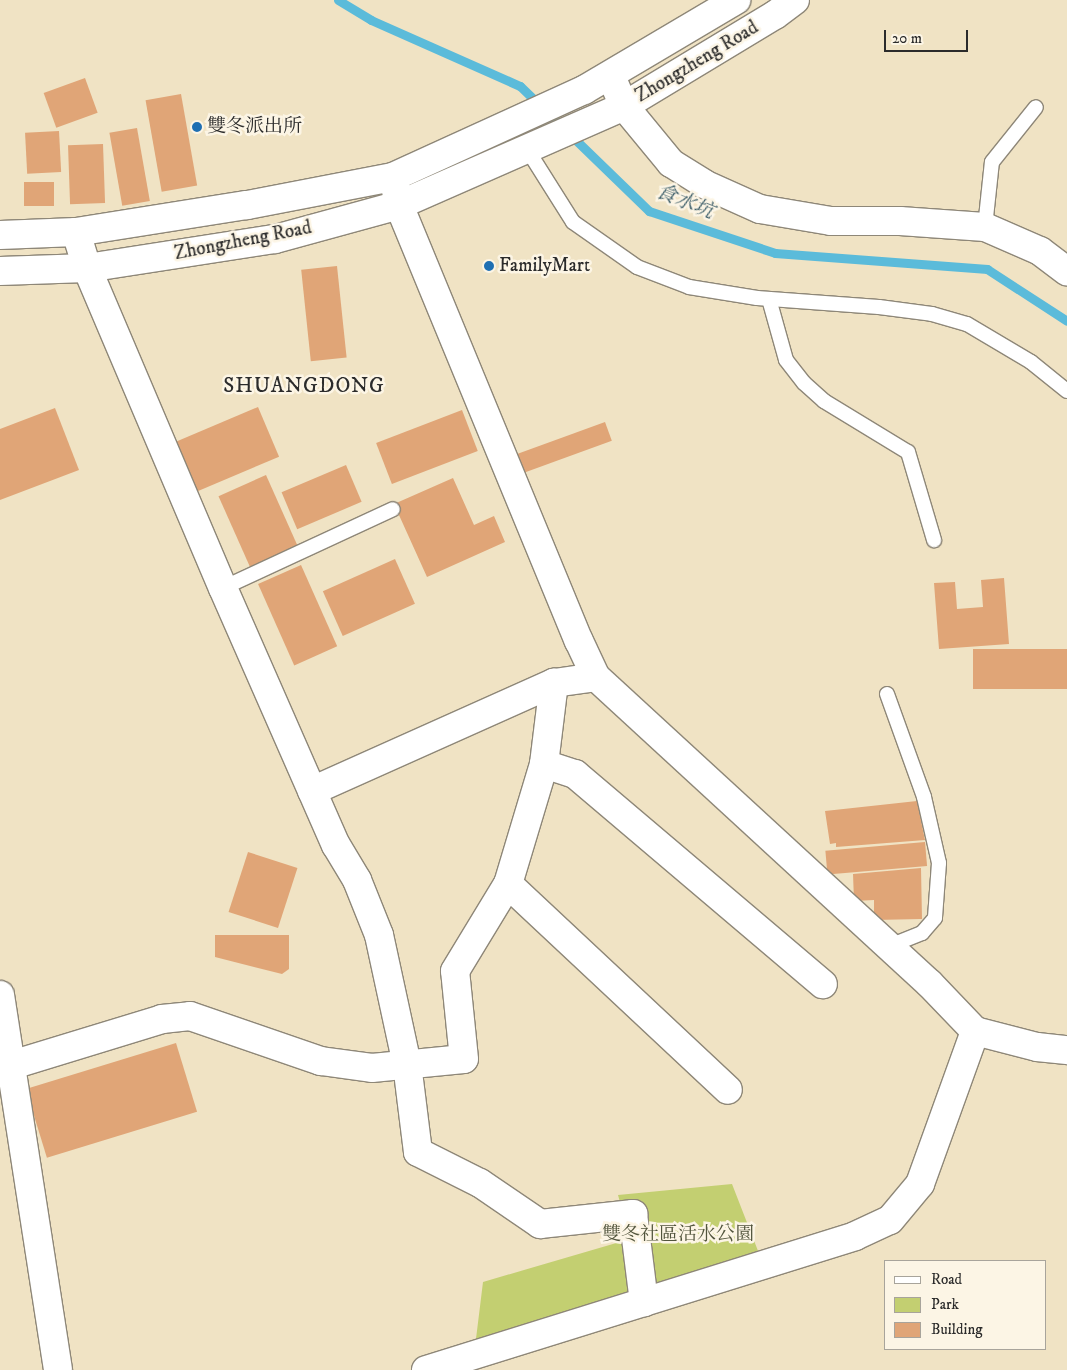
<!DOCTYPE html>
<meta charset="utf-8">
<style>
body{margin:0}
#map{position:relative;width:1067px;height:1370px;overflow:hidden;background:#f0e3c4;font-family:"IM FELL DW Pica","Noto Serif TC",serif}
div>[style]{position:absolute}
.green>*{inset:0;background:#c3cf71}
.stream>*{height:9px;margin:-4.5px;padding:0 4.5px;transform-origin:4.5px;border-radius:4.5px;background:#5bbbda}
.building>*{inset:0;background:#e0a577;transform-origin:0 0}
.roads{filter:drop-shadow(1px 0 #8e8778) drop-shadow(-1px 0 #8e8778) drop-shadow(0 1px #8e8778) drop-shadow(0 -1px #8e8778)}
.lane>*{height:14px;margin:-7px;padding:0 7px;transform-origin:7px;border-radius:7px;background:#fff}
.street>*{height:28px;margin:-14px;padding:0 14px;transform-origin:14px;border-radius:14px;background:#fff}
.primary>*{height:28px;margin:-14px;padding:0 14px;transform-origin:14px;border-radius:14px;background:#fff}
.dots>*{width:14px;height:14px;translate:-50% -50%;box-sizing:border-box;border:2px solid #fcf5e5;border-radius:50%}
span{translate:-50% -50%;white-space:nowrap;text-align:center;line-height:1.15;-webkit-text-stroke:5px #fcf5e5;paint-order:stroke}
.street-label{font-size:19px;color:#2b2b2b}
.poi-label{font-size:19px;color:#2b2b2b}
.left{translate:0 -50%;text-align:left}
.park-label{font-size:19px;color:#51543c}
.water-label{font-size:20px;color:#3c5d68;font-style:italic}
.quarter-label{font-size:21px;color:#2b2b2b;letter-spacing:1px}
.legend{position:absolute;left:884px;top:1260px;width:162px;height:90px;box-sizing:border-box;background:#fcf5e5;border:1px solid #a8a49b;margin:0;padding:6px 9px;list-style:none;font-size:15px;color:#2b2b2b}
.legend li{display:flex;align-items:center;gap:10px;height:25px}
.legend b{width:25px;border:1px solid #a8a49b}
.scale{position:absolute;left:884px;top:30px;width:84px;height:22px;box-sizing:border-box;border:2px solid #2b2b2b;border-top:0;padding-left:6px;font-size:15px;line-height:18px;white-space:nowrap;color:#2b2b2b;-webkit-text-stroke:4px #fcf5e5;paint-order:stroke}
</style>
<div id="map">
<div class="green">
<div style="clip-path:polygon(732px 1184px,760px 1256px,474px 1355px,483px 1282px,630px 1239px,618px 1195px)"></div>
</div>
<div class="stream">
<div style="left:338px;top:0;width:39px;rotate:31deg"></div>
<div style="left:371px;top:20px;width:163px;rotate:23.9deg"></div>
<div style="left:520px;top:86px;width:180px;rotate:44.1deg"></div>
<div style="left:649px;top:211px;width:133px;rotate:18.4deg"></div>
<div style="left:775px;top:253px;width:213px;rotate:4.3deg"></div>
<div style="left:987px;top:269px;width:95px;rotate:33deg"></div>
</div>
<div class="building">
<div style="left:85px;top:78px;width:37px;height:44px;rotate:70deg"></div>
<div style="left:181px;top:94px;width:93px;height:36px;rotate:80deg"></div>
<div style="left:137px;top:128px;width:74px;height:28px;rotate:80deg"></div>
<div style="left:59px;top:131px;width:41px;height:34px;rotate:87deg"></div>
<div style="left:103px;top:144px;width:59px;height:35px;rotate:88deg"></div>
<div style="left:24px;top:182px;width:30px;height:24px"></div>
<div style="left:337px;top:266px;width:92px;height:36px;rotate:84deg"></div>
<div style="left:258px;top:407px;width:54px;height:95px;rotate:67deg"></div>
<div style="clip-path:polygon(55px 408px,79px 470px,0 500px,0 429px)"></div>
<div style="left:462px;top:410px;width:44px;height:92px;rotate:69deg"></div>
<div style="left:605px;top:422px;width:20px;height:95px;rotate:70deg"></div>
<div style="left:346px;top:465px;width:40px;height:70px;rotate:67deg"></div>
<div style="left:266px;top:475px;width:80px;height:52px;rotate:66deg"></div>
<div style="clip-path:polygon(453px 478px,474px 525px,494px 516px,505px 542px,427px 577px,394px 504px)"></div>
<div style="left:395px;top:559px;width:49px;height:79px;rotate:66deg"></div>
<div style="left:301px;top:565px;width:89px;height:47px;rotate:66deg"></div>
<div style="clip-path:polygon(1004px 578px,1009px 644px,939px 649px,934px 583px,955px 582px,957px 609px,983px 607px,981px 580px)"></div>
<div style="left:1067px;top:649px;width:40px;height:94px;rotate:90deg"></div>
<div style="clip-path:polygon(917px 801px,925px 840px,836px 847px,836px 843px,830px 844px,825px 811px)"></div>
<div style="left:925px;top:842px;width:24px;height:100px;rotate:85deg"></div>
<div style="left:248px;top:852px;width:52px;height:63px;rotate:18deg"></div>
<div style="clip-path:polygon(921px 868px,922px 919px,874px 920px,874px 900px,854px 901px,853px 874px)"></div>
<div style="clip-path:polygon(215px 935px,289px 935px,289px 969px,282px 974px,215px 957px)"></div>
<div style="left:176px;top:1043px;width:72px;height:157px;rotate:73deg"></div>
</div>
<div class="roads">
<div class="lane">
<div style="left:527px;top:149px;width:86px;rotate:57.8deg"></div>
<div style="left:573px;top:222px;width:78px;rotate:35.1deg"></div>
<div style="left:637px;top:267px;width:56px;rotate:21deg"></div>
<div style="left:689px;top:287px;width:69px;rotate:9.2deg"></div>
<div style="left:757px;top:298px;width:122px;rotate:4.2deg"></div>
<div style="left:879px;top:307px;width:53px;rotate:7.5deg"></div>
<div style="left:932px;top:314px;width:36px;rotate:16deg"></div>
<div style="left:967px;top:324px;width:74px;rotate:30.7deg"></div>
<div style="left:1031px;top:362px;width:46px;rotate:38.9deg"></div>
<div style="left:985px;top:227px;width:65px;rotate:-83.9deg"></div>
<div style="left:992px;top:162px;width:70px;rotate:-51.3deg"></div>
<div style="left:769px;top:299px;width:63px;rotate:74.4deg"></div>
<div style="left:786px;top:360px;width:29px;rotate:52deg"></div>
<div style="left:804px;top:383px;width:27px;rotate:42deg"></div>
<div style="left:824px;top:401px;width:98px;rotate:31.3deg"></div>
<div style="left:908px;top:452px;width:92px;rotate:73.5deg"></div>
<div style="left:223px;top:588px;width:187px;rotate:-24.9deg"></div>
<div style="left:887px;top:694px;width:109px;rotate:70.2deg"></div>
<div style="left:924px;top:797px;width:68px;rotate:77.2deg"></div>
<div style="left:939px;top:863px;width:55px;rotate:94.2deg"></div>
<div style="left:935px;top:918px;width:20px;rotate:131deg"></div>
<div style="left:922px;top:933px;width:35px;rotate:158deg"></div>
</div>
<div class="street">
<div style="left:611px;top:76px;width:33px;rotate:67deg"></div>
<div style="left:624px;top:106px;width:74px;rotate:50.5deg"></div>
<div style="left:671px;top:163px;width:39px;rotate:32deg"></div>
<div style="left:704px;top:184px;width:61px;rotate:24.1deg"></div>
<div style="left:760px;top:209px;width:72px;rotate:9.6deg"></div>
<div style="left:831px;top:221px;width:69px"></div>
<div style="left:900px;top:221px;width:85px;rotate:4deg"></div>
<div style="left:985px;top:227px;width:60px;rotate:23.6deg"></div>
<div style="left:1040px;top:251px;width:34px;rotate:37deg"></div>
<div style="left:394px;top:181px;width:25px;rotate:78deg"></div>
<div style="left:399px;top:205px;width:472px;rotate:67.6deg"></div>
<div style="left:579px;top:641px;width:40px;rotate:65deg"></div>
<div style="left:596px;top:677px;width:452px;rotate:42.6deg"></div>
<div style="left:929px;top:983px;width:66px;rotate:46.2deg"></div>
<div style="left:975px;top:1031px;width:64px;rotate:14.5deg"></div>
<div style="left:1037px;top:1047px;width:30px;rotate:6deg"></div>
<div style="left:76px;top:232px;width:38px;rotate:73deg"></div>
<div style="left:87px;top:268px;width:348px;rotate:67deg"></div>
<div style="left:223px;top:588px;width:281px;rotate:66.3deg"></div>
<div style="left:336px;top:845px;width:41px;rotate:59deg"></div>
<div style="left:357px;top:880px;width:59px;rotate:68.2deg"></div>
<div style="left:379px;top:935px;width:132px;rotate:77.8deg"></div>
<div style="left:407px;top:1064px;width:89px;rotate:82.9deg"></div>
<div style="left:418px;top:1152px;width:69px;rotate:26.6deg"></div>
<div style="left:480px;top:1183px;width:73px;rotate:34.3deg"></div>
<div style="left:540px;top:1224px;width:94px;rotate:-6.1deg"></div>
<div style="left:633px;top:1214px;width:89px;rotate:82.9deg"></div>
<div style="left:544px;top:764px;width:33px;rotate:18deg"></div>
<div style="left:575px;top:774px;width:325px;rotate:40.3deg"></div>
<div style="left:312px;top:791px;width:265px;rotate:-24.1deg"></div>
<div style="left:554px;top:683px;width:42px;rotate:-8.1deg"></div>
<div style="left:508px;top:884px;width:301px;rotate:43.1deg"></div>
<div style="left:0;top:995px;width:379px;rotate:81.2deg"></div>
<div style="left:12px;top:1065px;width:157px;rotate:-17deg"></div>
<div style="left:162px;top:1019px;width:28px;rotate:-6deg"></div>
<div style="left:190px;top:1016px;width:139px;rotate:19deg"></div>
<div style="left:321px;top:1061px;width:51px;rotate:7.8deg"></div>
<div style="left:372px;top:1068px;width:92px;rotate:-5.6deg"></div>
<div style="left:464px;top:1059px;width:88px;rotate:-95.8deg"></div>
<div style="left:455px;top:971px;width:102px;rotate:-58.7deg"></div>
<div style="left:508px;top:884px;width:125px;rotate:-73.3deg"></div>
<div style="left:544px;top:764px;width:82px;rotate:-83deg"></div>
<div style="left:426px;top:1370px;width:449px;rotate:-17.3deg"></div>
<div style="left:855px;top:1236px;width:38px;rotate:-25deg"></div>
<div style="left:890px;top:1220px;width:47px;rotate:-50.2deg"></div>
<div style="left:920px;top:1184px;width:163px;rotate:-70.2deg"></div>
</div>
<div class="primary">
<div style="left:0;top:235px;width:76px;rotate:-2.3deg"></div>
<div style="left:76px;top:232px;width:173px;rotate:-9deg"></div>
<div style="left:247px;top:205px;width:149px;rotate:-10.9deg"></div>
<div style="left:393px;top:177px;width:210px;rotate:-24.5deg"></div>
<div style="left:584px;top:90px;width:177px;rotate:-30.6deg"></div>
<div style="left:0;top:271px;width:87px;rotate:-2deg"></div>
<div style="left:87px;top:268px;width:190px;rotate:-8.8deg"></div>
<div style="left:275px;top:239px;width:129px;rotate:-15.3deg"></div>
<div style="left:399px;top:205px;width:246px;rotate:-23.7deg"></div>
<div style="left:624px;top:106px;width:176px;rotate:-31.1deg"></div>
<div style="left:775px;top:15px;width:25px;rotate:-37deg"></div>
</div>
</div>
<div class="dots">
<div style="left:197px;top:127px;background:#1f6fb2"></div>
<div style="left:489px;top:266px;background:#1f6fb2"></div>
</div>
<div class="street-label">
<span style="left:697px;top:62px;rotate:-31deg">Zhongzheng Road</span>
<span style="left:243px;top:241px;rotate:-11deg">Zhongzheng Road</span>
</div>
<div class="poi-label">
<span class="left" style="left:207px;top:127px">雙冬派出所</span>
<span class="left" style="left:499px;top:266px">FamilyMart</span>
</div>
<div class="park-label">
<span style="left:678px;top:1235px">雙冬社區活水公園</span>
</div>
<div class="water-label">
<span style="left:685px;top:202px;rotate:22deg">食水坑</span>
</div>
<div class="quarter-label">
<span style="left:304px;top:386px">SHUANGDONG</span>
</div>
<ul class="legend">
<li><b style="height:6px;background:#fff"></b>Road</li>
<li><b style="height:14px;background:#c3cf71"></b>Park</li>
<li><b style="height:14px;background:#e0a577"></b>Building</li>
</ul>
<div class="scale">20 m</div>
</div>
